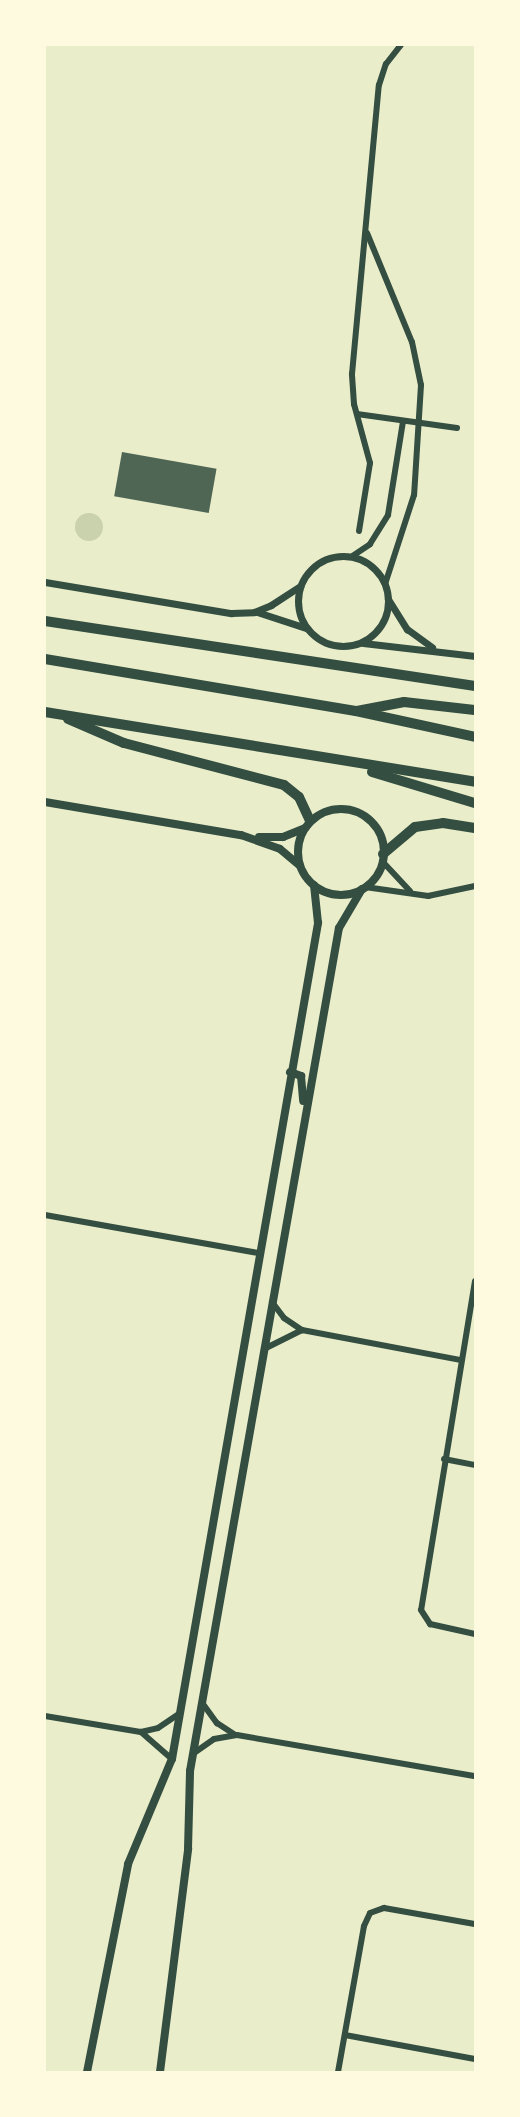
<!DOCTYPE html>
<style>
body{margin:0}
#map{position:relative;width:520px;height:2117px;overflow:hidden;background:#e9edc9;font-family:Literata,serif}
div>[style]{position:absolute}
.green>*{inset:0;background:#cad2ad}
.round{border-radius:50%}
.building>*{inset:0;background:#4f6655;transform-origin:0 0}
.minor>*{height:6px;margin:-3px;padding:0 3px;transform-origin:3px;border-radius:3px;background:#344e41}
.tertiary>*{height:7px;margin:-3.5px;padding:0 3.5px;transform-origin:3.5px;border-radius:3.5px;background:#344e41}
.tertiary>.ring{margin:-3.5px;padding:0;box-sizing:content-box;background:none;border:7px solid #344e41;border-radius:50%}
.secondary>*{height:8px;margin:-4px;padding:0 4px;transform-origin:4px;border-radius:4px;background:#344e41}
.secondary>.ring{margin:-4px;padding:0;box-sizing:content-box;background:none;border:8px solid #344e41;border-radius:50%}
.motorway>*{height:10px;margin:-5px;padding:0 5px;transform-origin:5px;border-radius:5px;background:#344e41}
span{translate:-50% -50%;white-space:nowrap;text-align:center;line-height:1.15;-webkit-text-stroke:5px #fefae0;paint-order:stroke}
.frame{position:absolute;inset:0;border:46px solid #fefae0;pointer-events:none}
</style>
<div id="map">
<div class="green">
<div class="round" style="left:75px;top:513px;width:28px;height:28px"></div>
</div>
<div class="building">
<div style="left:122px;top:452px;width:96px;height:45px;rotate:10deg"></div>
</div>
<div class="minor">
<div style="left:367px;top:233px;width:118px;rotate:67.6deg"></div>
<div style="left:412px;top:342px;width:44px;rotate:78.2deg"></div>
<div style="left:421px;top:385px;width:110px;rotate:93.6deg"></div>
<div style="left:414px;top:495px;width:94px;rotate:108deg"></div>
<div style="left:357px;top:414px;width:101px;rotate:8deg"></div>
<div style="left:359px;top:531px;width:69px;rotate:-80.8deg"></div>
<div style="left:370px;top:463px;width:61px;rotate:-105.2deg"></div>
<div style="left:354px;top:404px;width:30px;rotate:-94deg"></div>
<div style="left:352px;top:374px;width:290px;rotate:-84.7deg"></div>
<div style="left:379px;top:85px;width:22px;rotate:-72deg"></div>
<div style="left:386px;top:64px;width:24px;rotate:-52deg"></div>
<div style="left:351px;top:557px;width:23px;rotate:-34deg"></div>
<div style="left:370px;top:544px;width:34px;rotate:-58deg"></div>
<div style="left:388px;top:515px;width:95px;rotate:-80.9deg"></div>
<div style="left:382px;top:861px;width:41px;rotate:47deg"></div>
<div style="left:365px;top:887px;width:64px;rotate:8.1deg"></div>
<div style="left:428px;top:896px;width:48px;rotate:-12deg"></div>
<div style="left:45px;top:1215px;width:217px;rotate:10.1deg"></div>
<div style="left:475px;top:1281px;width:333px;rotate:99.3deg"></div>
<div style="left:421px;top:1610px;width:17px;rotate:57deg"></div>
<div style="left:430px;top:1624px;width:46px;rotate:12.5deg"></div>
<div style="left:272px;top:1302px;width:20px;rotate:53deg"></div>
<div style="left:284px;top:1318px;width:22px;rotate:34deg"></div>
<div style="left:302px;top:1330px;width:162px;rotate:10.7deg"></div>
<div style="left:264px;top:1349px;width:42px;rotate:-26.6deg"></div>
<div style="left:444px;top:1459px;width:32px;rotate:11deg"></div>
<div style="left:203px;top:1704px;width:24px;rotate:54deg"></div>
<div style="left:217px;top:1723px;width:20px;rotate:33deg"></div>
<div style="left:45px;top:1716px;width:97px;rotate:9.5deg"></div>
<div style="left:141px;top:1732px;width:17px;rotate:-13deg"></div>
<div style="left:158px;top:1728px;width:25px;rotate:-34deg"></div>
<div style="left:141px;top:1732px;width:41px;rotate:41.1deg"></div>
<div style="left:194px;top:1753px;width:24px;rotate:-35deg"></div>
<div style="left:214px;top:1739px;width:23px;rotate:-10deg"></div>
<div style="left:237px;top:1735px;width:242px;rotate:9.8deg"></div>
<div style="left:345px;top:2035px;width:132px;rotate:10.5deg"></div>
<div style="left:338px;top:2072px;width:148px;rotate:-79.9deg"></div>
<div style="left:364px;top:1926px;width:14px;rotate:-65deg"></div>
<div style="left:370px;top:1913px;width:15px;rotate:-20deg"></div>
<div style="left:384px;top:1908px;width:92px;rotate:10deg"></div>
</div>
<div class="tertiary">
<div class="ring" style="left:298px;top:556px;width:83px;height:83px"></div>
<div style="left:45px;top:582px;width:189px;rotate:9.5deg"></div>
<div style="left:231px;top:613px;width:23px;rotate:-2deg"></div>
<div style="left:254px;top:612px;width:18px;rotate:-22deg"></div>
<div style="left:271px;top:605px;width:35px;rotate:-33deg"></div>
<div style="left:388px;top:599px;width:36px;rotate:58deg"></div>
<div style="left:407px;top:629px;width:31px;rotate:36deg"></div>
<div style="left:257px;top:612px;width:52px;rotate:18.1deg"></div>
<div style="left:363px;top:643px;width:113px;rotate:6.6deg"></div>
</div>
<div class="secondary">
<div style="left:45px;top:802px;width:199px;rotate:9.6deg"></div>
<div style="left:241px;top:835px;width:41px;rotate:19.7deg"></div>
<div style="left:280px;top:849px;width:26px;rotate:40deg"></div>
<div class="ring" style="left:298px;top:809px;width:78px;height:78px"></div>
<div style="left:259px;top:837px;width:24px"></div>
<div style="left:283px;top:837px;width:24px;rotate:-22deg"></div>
<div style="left:290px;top:1072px;width:12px;rotate:20deg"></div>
<div style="left:301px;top:1076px;width:25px;rotate:85deg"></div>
<div style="left:87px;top:2072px;width:212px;rotate:-78.8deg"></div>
<div style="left:128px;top:1864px;width:114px;rotate:-67.3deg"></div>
<div style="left:172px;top:1759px;width:849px;rotate:-80.09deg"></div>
<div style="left:318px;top:923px;width:38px;rotate:-96deg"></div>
<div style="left:160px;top:2072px;width:225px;rotate:-82.8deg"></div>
<div style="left:188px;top:1849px;width:78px;rotate:-88.5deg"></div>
<div style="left:190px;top:1771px;width:856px;rotate:-79.98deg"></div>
<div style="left:339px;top:928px;width:45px;rotate:-59.5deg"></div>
</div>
<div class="motorway">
<div style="left:45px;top:621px;width:435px;rotate:8.6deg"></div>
<div style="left:45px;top:659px;width:315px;rotate:9.5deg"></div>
<div style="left:356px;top:711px;width:122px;rotate:12.3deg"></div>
<div style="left:357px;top:711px;width:48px;rotate:-10.8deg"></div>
<div style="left:404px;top:702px;width:71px;rotate:6.4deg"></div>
<div style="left:45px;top:712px;width:436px;rotate:9.2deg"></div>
<div style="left:68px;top:719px;width:61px;rotate:23.2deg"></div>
<div style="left:124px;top:743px;width:165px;rotate:14.7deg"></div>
<div style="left:284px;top:785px;width:19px;rotate:39deg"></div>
<div style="left:299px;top:797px;width:26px;rotate:65deg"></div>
<div style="left:372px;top:772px;width:108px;rotate:16.8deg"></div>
<div style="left:383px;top:854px;width:42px;rotate:-40.2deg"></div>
<div style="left:415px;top:827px;width:28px;rotate:-8deg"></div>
<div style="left:443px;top:823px;width:32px;rotate:9deg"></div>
</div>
<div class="frame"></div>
</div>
